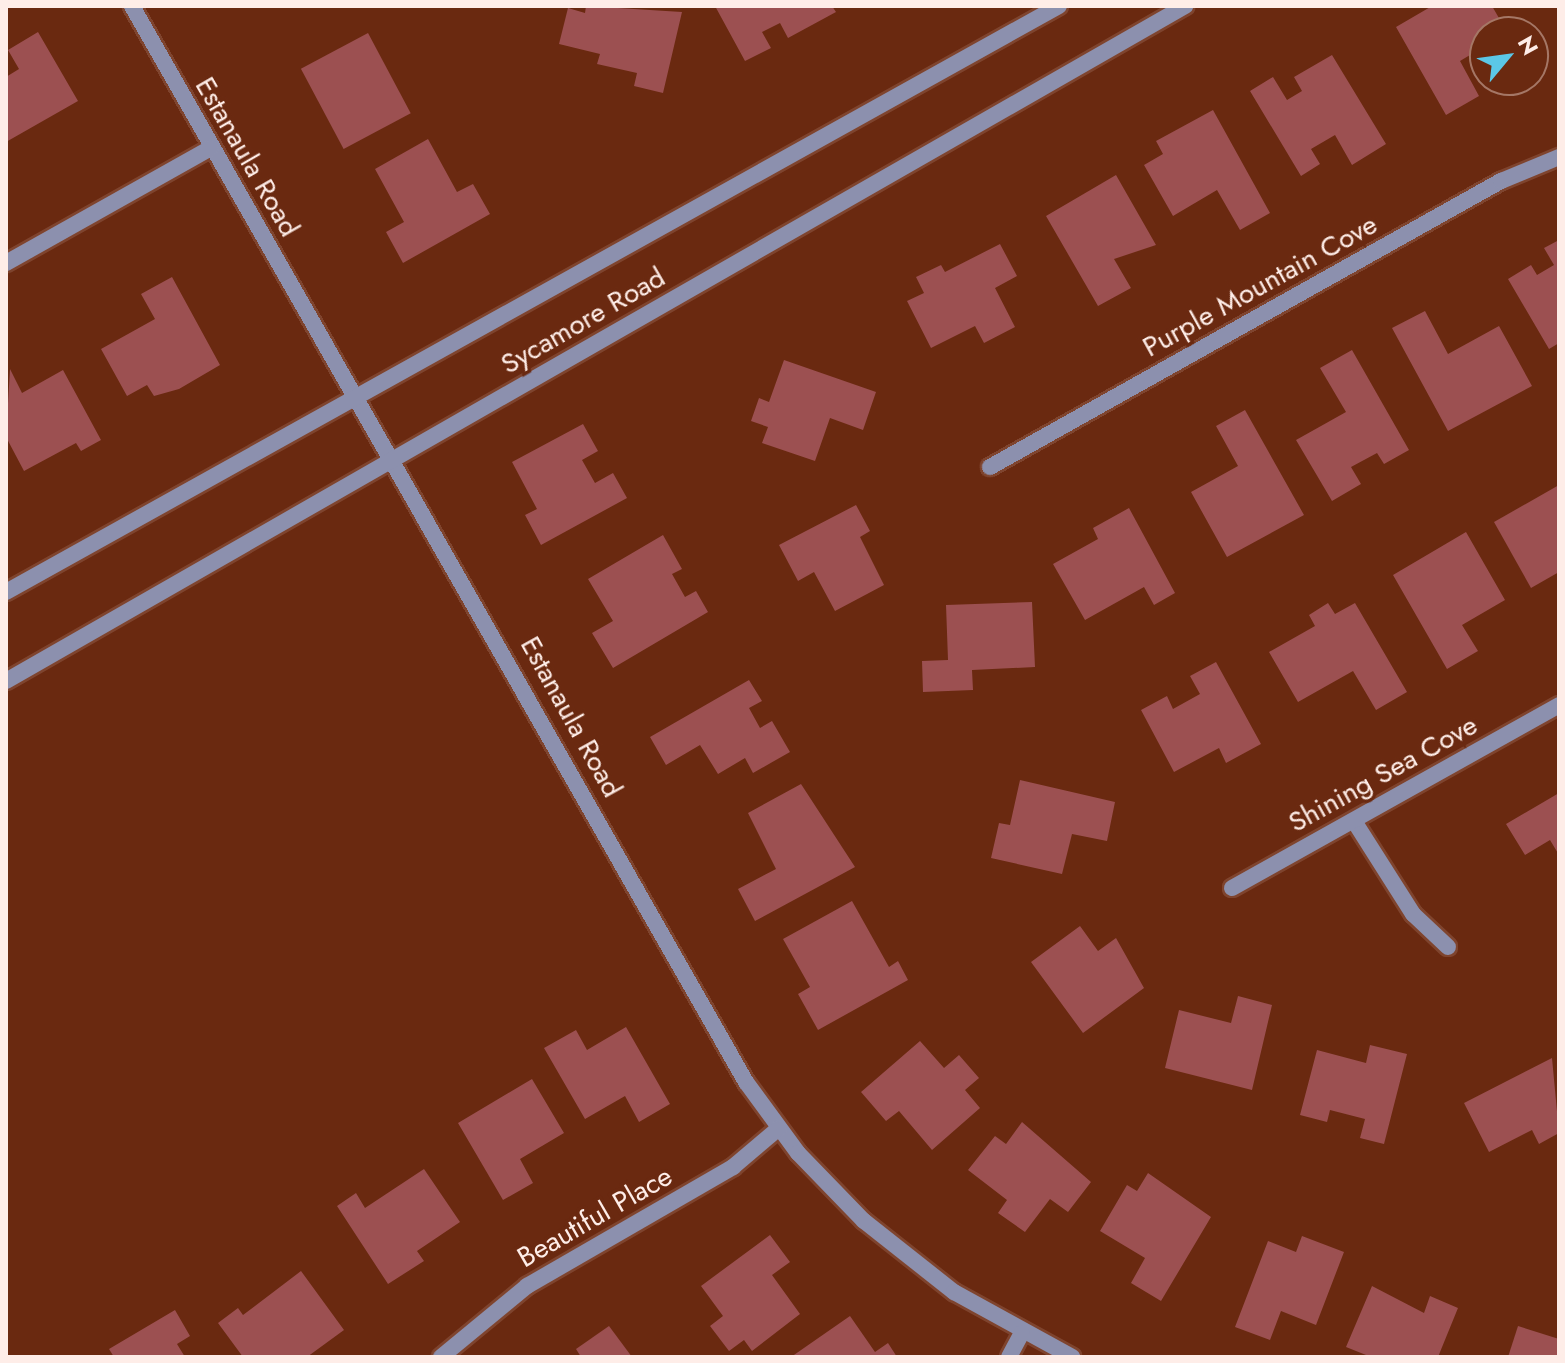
<!DOCTYPE html>
<style>
body{margin:0}
#map{position:relative;width:1565px;height:1363px;overflow:hidden;background:#6a2910;font-family:Jost,sans-serif}
div>[style]{position:absolute}
.building>*{inset:0;background:#9c5051;transform-origin:0 0}
.roads{filter:drop-shadow(2px 0 #7f442e) drop-shadow(-2px 0 #7f442e) drop-shadow(0 2px #7f442e) drop-shadow(0 -2px #7f442e)}
.minor>*{height:16px;margin:-8px;padding:0 8px;transform-origin:8px;border-radius:8px;background:#8c90ae}
.tertiary>*{height:16px;margin:-8px;padding:0 8px;transform-origin:8px;border-radius:8px;background:#8c90ae}
span{translate:-50% -50%;white-space:nowrap;text-align:center;line-height:1.15;-webkit-text-stroke:7px #6a2910;paint-order:stroke}
.street-label{font-size:28px;color:#feede8}
.frame{position:absolute;inset:0;border:8px solid #feede8;pointer-events:none}
.north{position:absolute;left:1469px;top:16px;width:80px;height:80px;box-sizing:border-box;background:#6a2910;border:2px solid #a57766;border-radius:50%;rotate:61deg;font-size:22px;font-weight:700;line-height:32px;text-align:center;color:#feede8}
.north::after{content:'';display:block;margin:auto;width:28px;height:36px;background:#5bc7e7;clip-path:polygon(50% 0,100% 100%,50% 72%,0 100%)}
</style>
<div id="map">
<div class="building">
<div style="clip-path:polygon(586px 6px,682px 12px,663px 93px,634px 86px,637px 73px,597px 64px,600px 54px,559px 44px,568px 8px,585px 13px)"></div>
<div style="clip-path:polygon(715px 6px,832px 6px,836px 12px,788px 38px,780px 23px,762px 32px,771px 48px,745px 61px)"></div>
<div style="clip-path:polygon(1432px 6px,1492px 6px,1507px 32px,1485px 32px,1485px 46px,1460px 61px,1479px 96px,1446px 115px,1396px 27px)"></div>
<div style="clip-path:polygon(38px 32px,78px 101px,6px 142px,6px 77px,19px 69px,8px 50px)"></div>
<div style="left:368px;top:33px;width:91px;height:76px;rotate:62deg"></div>
<div style="clip-path:polygon(1332px 55px,1386px 144px,1352px 165px,1335px 135px,1311px 149px,1320px 164px,1301px 176px,1250px 91px,1273px 77px,1287px 100px,1302px 91px,1294px 77px)"></div>
<div style="clip-path:polygon(1213px 110px,1270px 213px,1240px 230px,1217px 190px,1173px 216px,1144px 165px,1163px 154px,1156px 141px)"></div>
<div style="clip-path:polygon(428px 139px,457px 192px,473px 184px,490px 214px,403px 263px,386px 232px,404px 222px,375px 169px)"></div>
<div style="clip-path:polygon(1116px 175px,1156px 245px,1114px 259px,1131px 288px,1098px 306px,1046px 216px)"></div>
<div style="clip-path:polygon(1559px 240px,1559px 343px,1549px 349px,1508px 279px,1531px 265px,1537px 275px,1554px 265px,1544px 248px)"></div>
<div style="clip-path:polygon(1000px 244px,1017px 276px,995px 288px,1015px 327px,984px 343px,975px 326px,931px 348px,907px 301px,924px 293px,916px 277px,941px 265px,945px 272px)"></div>
<div style="clip-path:polygon(172px 277px,220px 365px,179px 389px,154px 396px,147px 385px,127px 396px,101px 349px,155px 319px,141px 294px)"></div>
<div style="clip-path:polygon(1425px 311px,1448px 354px,1499px 326px,1532px 386px,1448px 431px,1392px 328px)"></div>
<div style="clip-path:polygon(1352px 350px,1409px 450px,1384px 464px,1377px 453px,1351px 467px,1361px 484px,1332px 501px,1296px 440px,1346px 412px,1320px 368px)"></div>
<div style="clip-path:polygon(784px 360px,876px 392px,863px 430px,830px 418px,815px 461px,762px 443px,768px 427px,751px 421px,759px 398px,769px 402px)"></div>
<div style="clip-path:polygon(10px 369px,22px 393px,63px 370px,101px 440px,81px 451px,76px 443px,24px 471px,6px 437px)"></div>
<div style="clip-path:polygon(1245px 410px,1304px 515px,1227px 557px,1191px 492px,1238px 466px,1216px 426px)"></div>
<div style="clip-path:polygon(583px 424px,598px 451px,582px 460px,595px 483px,613px 473px,627px 498px,541px 545px,525px 515px,537px 509px,512px 462px)"></div>
<div style="clip-path:polygon(1559px 485px,1559px 572px,1531px 588px,1494px 522px)"></div>
<div style="clip-path:polygon(856px 505px,870px 531px,860px 537px,884px 585px,835px 611px,814px 572px,798px 581px,779px 545px)"></div>
<div style="clip-path:polygon(1129px 508px,1175px 593px,1154px 605px,1144px 587px,1085px 620px,1053px 564px,1098px 539px,1093px 528px)"></div>
<div style="clip-path:polygon(1466px 532px,1505px 600px,1462px 625px,1478px 651px,1447px 669px,1393px 575px)"></div>
<div style="clip-path:polygon(663px 535px,682px 569px,672px 574px,685px 597px,696px 591px,708px 612px,613px 668px,592px 633px,613px 621px,588px 579px)"></div>
<div style="clip-path:polygon(1032px 602px,1035px 667px,972px 670px,973px 690px,923px 692px,922px 661px,948px 660px,946px 605px)"></div>
<div style="clip-path:polygon(1328px 603px,1335px 614px,1355px 603px,1407px 692px,1376px 710px,1353px 671px,1298px 702px,1269px 652px,1315px 626px,1309px 615px)"></div>
<div style="clip-path:polygon(1216px 662px,1261px 744px,1226px 763px,1219px 748px,1174px 772px,1141px 710px,1167px 696px,1173px 709px,1200px 694px,1190px 676px)"></div>
<div style="clip-path:polygon(749px 680px,762px 701px,749px 708px,760px 728px,772px 721px,790px 752px,753px 773px,745px 758px,718px 774px,700px 745px,666px 765px,650px 737px)"></div>
<div style="clip-path:polygon(1020px 780px,1115px 802px,1107px 841px,1072px 834px,1062px 874px,991px 858px,999px 823px,1010px 825px)"></div>
<div style="clip-path:polygon(801px 784px,855px 867px,755px 921px,738px 889px,776px 869px,748px 813px)"></div>
<div style="clip-path:polygon(1559px 793px,1559px 855px,1550px 840px,1525px 855px,1506px 824px)"></div>
<div style="clip-path:polygon(852px 901px,889px 967px,898px 961px,908px 980px,818px 1030px,798px 994px,810px 987px,783px 939px)"></div>
<div style="clip-path:polygon(1080px 926px,1098px 951px,1116px 938px,1144px 988px,1083px 1033px,1031px 962px)"></div>
<div style="clip-path:polygon(1238px 996px,1272px 1005px,1252px 1090px,1165px 1068px,1179px 1010px,1231px 1023px)"></div>
<div style="clip-path:polygon(626px 1027px,670px 1104px,639px 1122px,625px 1096px,585px 1119px,544px 1048px,576px 1030px,587px 1050px)"></div>
<div style="clip-path:polygon(920px 1041px,944px 1068px,959px 1055px,979px 1078px,965px 1090px,980px 1108px,932px 1150px,899px 1111px,886px 1121px,861px 1092px)"></div>
<div style="clip-path:polygon(1370px 1045px,1407px 1054px,1384px 1144px,1360px 1138px,1365px 1119px,1330px 1110px,1327px 1122px,1300px 1115px,1317px 1050px,1366px 1063px)"></div>
<div style="clip-path:polygon(1552px 1058px,1559px 1133px,1539px 1144px,1532px 1130px,1489px 1152px,1464px 1103px)"></div>
<div style="clip-path:polygon(532px 1079px,564px 1133px,520px 1159px,533px 1183px,503px 1200px,458px 1123px)"></div>
<div style="clip-path:polygon(1022px 1122px,1091px 1182px,1068px 1212px,1050px 1199px,1025px 1232px,998px 1213px,1007px 1200px,968px 1170px,995px 1136px,1006px 1144px)"></div>
<div style="clip-path:polygon(424px 1169px,460px 1222px,417px 1251px,424px 1261px,388px 1284px,337px 1206px,356px 1193px,365px 1208px)"></div>
<div style="clip-path:polygon(1148px 1173px,1211px 1217px,1161px 1301px,1131px 1283px,1145px 1258px,1100px 1231px,1127px 1185px,1137px 1191px)"></div>
<div style="clip-path:polygon(770px 1235px,790px 1262px,772px 1275px,800px 1314px,752px 1351px,744px 1340px,729px 1351px,710px 1326px,723px 1316px,701px 1286px)"></div>
<div style="clip-path:polygon(1302px 1236px,1344px 1252px,1316px 1325px,1281px 1311px,1270px 1340px,1235px 1327px,1268px 1241px,1296px 1252px)"></div>
<div style="clip-path:polygon(301px 1271px,344px 1330px,307px 1357px,243px 1357px,218px 1323px,238px 1308px,243px 1315px)"></div>
<div style="clip-path:polygon(1372px 1286px,1424px 1313px,1430px 1296px,1458px 1308px,1438px 1357px,1371px 1357px,1346px 1347px)"></div>
<div style="clip-path:polygon(175px 1310px,190px 1336px,177px 1344px,185px 1357px,114px 1357px,109px 1349px)"></div>
<div style="clip-path:polygon(850px 1316px,875px 1352px,888px 1343px,897px 1357px,791px 1357px)"></div>
<div style="clip-path:polygon(609px 1326px,632px 1357px,581px 1357px,576px 1349px)"></div>
<div style="clip-path:polygon(1518px 1326px,1559px 1339px,1559px 1357px,1508px 1357px)"></div>
</div>
<div class="roads">
<div class="minor">
<div style="left:132px;top:6px;width:1239px;rotate:60.29deg"></div>
<div style="left:746px;top:1082px;width:88px;rotate:53.8deg"></div>
<div style="left:798px;top:1153px;width:95px;rotate:45.9deg"></div>
<div style="left:864px;top:1221px;width:115px;rotate:38.3deg"></div>
<div style="left:954px;top:1292px;width:135px;rotate:28.8deg"></div>
<div style="left:6px;top:263px;width:235px;rotate:-29.3deg"></div>
<div style="left:990px;top:467px;width:586px;rotate:-29.24deg"></div>
<div style="left:1501px;top:181px;width:63px;rotate:-22.5deg"></div>
<div style="left:1354px;top:821px;width:110px;rotate:57.6deg"></div>
<div style="left:1413px;top:914px;width:48px;rotate:43.3deg"></div>
<div style="left:1232px;top:888px;width:375px;rotate:-29.2deg"></div>
<div style="left:441px;top:1357px;width:112px;rotate:-39.5deg"></div>
<div style="left:527px;top:1286px;width:238px;rotate:-30deg"></div>
<div style="left:733px;top:1167px;width:60px;rotate:-40.3deg"></div>
<div style="left:1009px;top:1357px;width:27px;rotate:-62deg"></div>
</div>
<div class="tertiary">
<div style="left:6px;top:592px;width:1205px;rotate:-29.1deg"></div>
<div style="left:6px;top:681px;width:1359px;rotate:-29.79deg"></div>
</div>
</div>
<div class="street-label">
<span style="left:247px;top:157px;rotate:60deg">Estanaula Road</span>
<span style="left:1260px;top:286px;rotate:-29deg">Purple Mountain Cove</span>
<span style="left:583px;top:321px;rotate:-30deg">Sycamore Road</span>
<span style="left:571px;top:717px;rotate:61deg">Estanaula Road</span>
<span style="left:1383px;top:774px;rotate:-29deg">Shining Sea Cove</span>
<span style="left:595px;top:1217px;rotate:-30deg">Beautiful Place</span>
</div>
<div class="frame"></div>
<div class="north">N</div>
</div>
